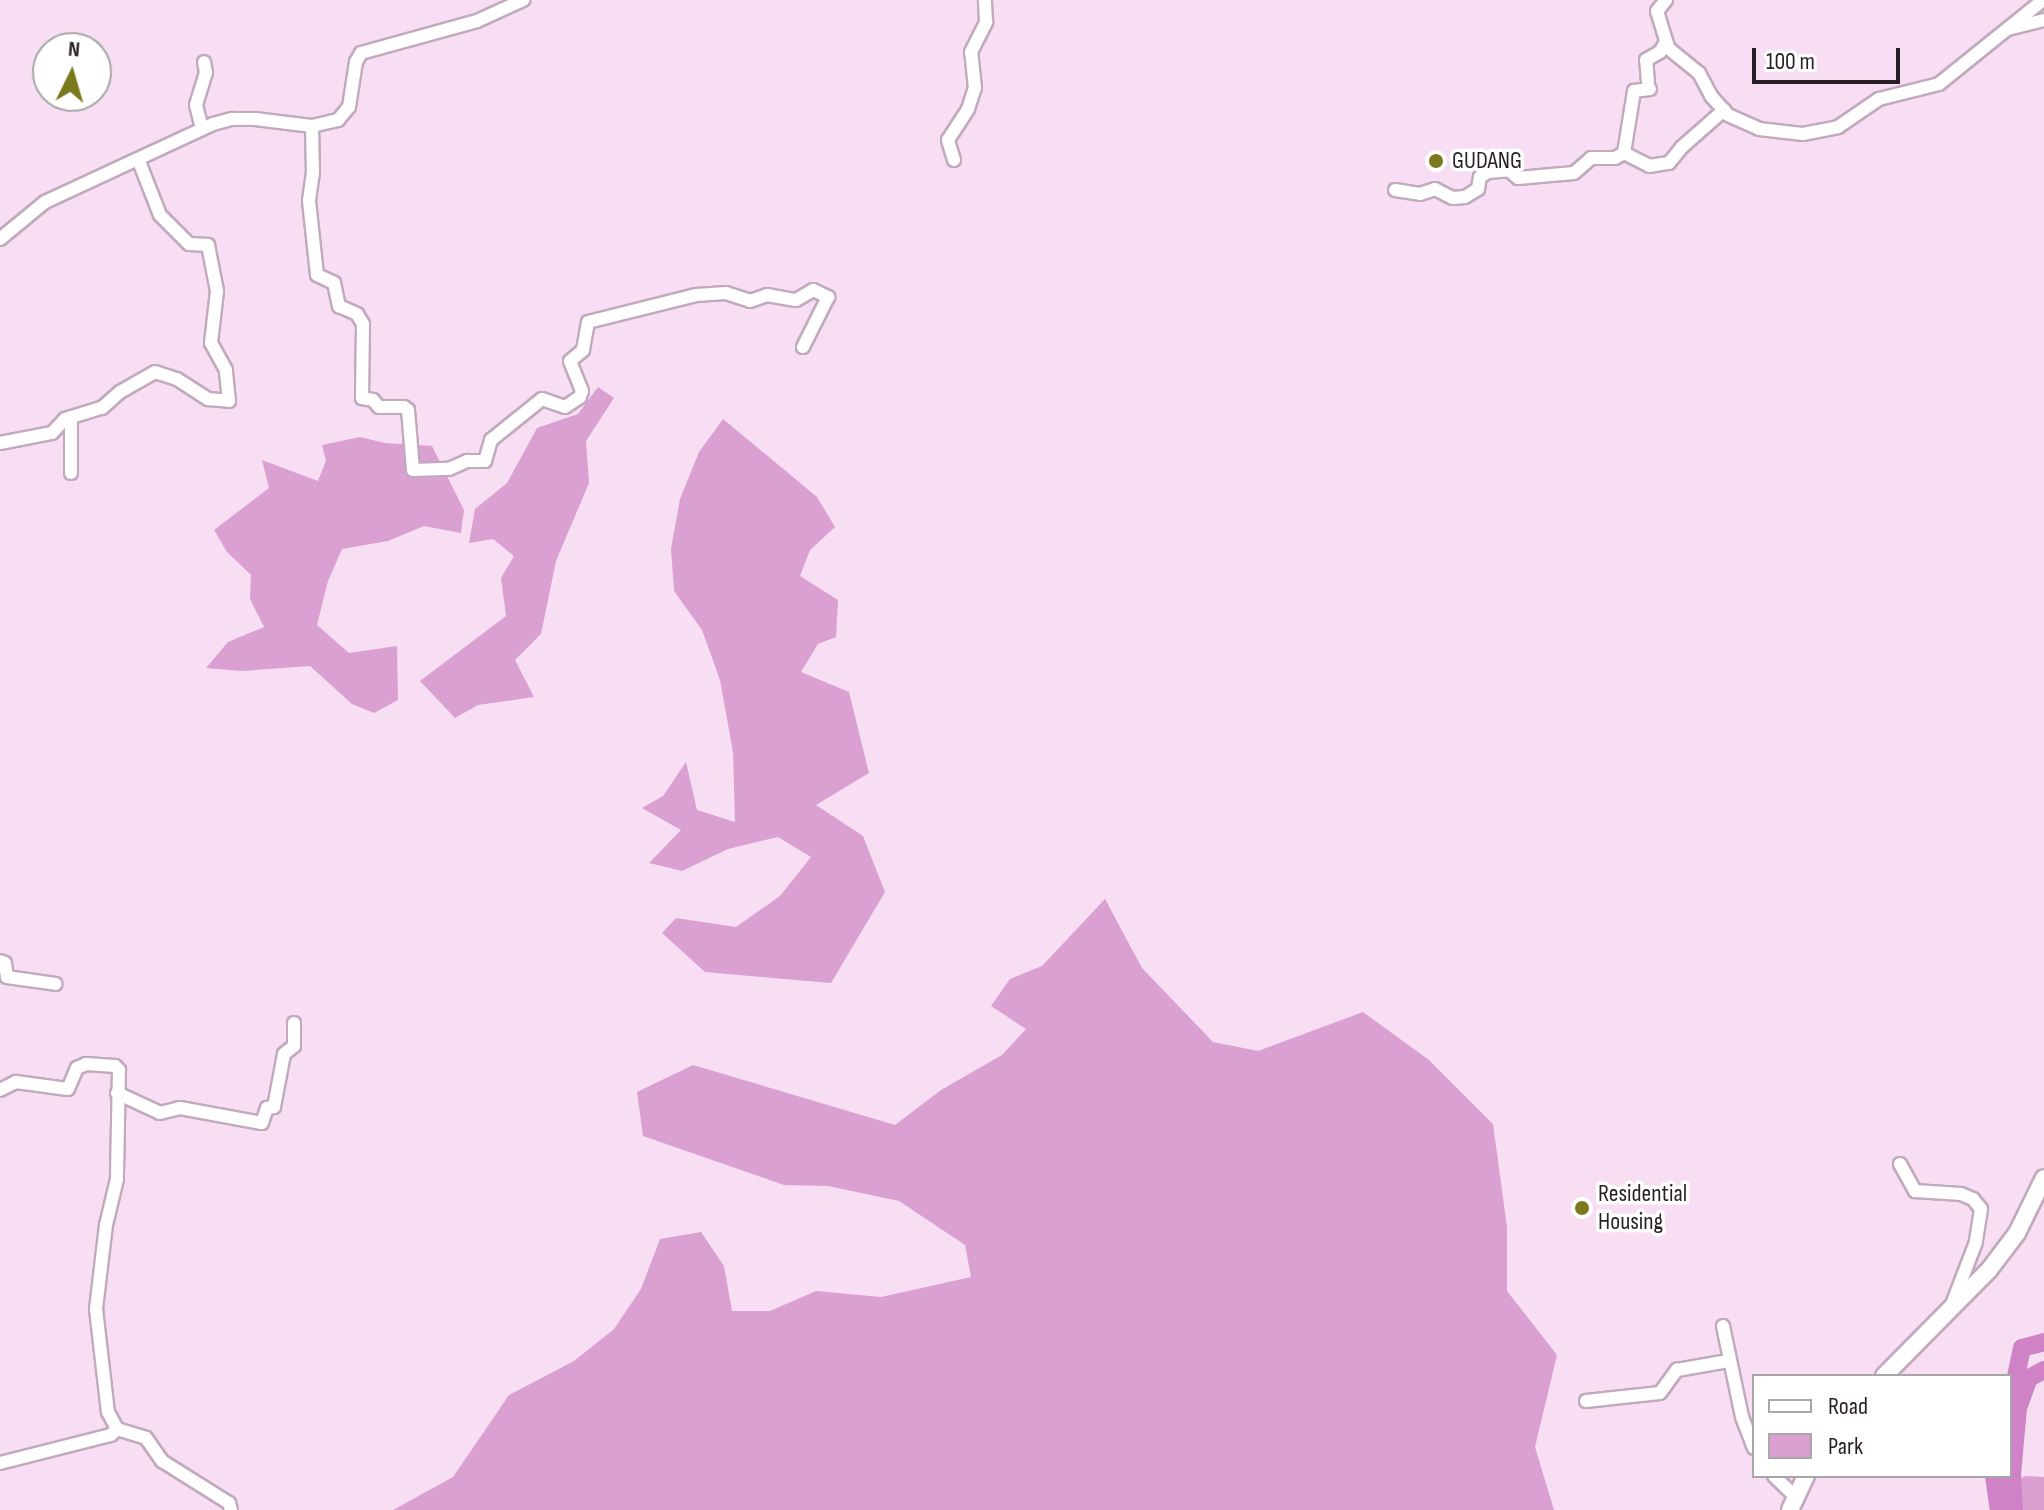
<!DOCTYPE html>
<style>
body{margin:0}
#map{position:relative;width:2044px;height:1510px;overflow:hidden;background:#f7def3;font-family:"Sofia Sans Condensed",sans-serif}
div>[style]{position:absolute}
.green>*{inset:0;background:#daa0d2}
.river>*{height:18px;margin:-9px;padding:0 9px;transform-origin:9px;border-radius:9px;background:#cf83c6}
.roads{filter:drop-shadow(2px 0 #c2aabe) drop-shadow(-2px 0 #c2aabe) drop-shadow(0 2px #c2aabe) drop-shadow(0 -2px #c2aabe)}
.minor>*{height:12px;margin:-6px;padding:0 6px;transform-origin:6px;border-radius:6px;background:#fff}
.major>*{height:16px;margin:-8px;padding:0 8px;transform-origin:8px;border-radius:8px;background:#fff}
.dots>*{width:22px;height:22px;translate:-50% -50%;box-sizing:border-box;border:4px solid #fff;border-radius:50%}
span{translate:-50% -50%;white-space:nowrap;text-align:center;line-height:1.15;-webkit-text-stroke:7px #fff;paint-order:stroke}
.poi-label{font-size:24px;color:#271e26}
.left{translate:0 -50%;text-align:left}
.legend{position:absolute;left:1752px;top:1374px;width:260px;height:104px;box-sizing:border-box;background:#fff;border:2px solid #a9a5a8;margin:0;padding:10px 14px;list-style:none;font-size:24px;color:#271e26}
.legend li{display:flex;align-items:center;gap:16px;height:40px}
.legend b{width:40px;border:2px solid #a9a5a8}
.north{position:absolute;left:32px;top:32px;width:80px;height:80px;box-sizing:border-box;background:#fff;border:2px solid #a9a5a8;border-radius:50%;rotate:5deg;font-size:22px;font-weight:700;line-height:32px;text-align:center;color:#271e26}
.north::after{content:'';display:block;margin:auto;width:28px;height:36px;background:#7b781d;clip-path:polygon(50% 0,100% 100%,50% 72%,0 100%)}
.scale{position:absolute;left:1752px;top:48px;width:148px;height:36px;box-sizing:border-box;border:4px solid #271e26;border-top:0;padding-left:10px;font-size:24px;line-height:28px;white-space:nowrap;color:#271e26;-webkit-text-stroke:6px #fff;paint-order:stroke}
</style>
<div id="map">
<div class="green">
<div style="clip-path:polygon(598px 387px,614px 398px,586px 441px,589px 483px,556px 561px,541px 634px,515px 660px,534px 697px,478px 705px,455px 718px,420px 681px,506px 616px,501px 578px,514px 556px,493px 539px,469px 543px,475px 509px,507px 483px,537px 428px,578px 414px)"></div>
<div style="clip-path:polygon(723px 419px,817px 497px,835px 527px,810px 550px,800px 576px,838px 600px,836px 637px,818px 644px,801px 672px,849px 692px,869px 773px,816px 805px,863px 836px,885px 892px,831px 983px,705px 972px,662px 933px,676px 918px,736px 927px,780px 896px,811px 857px,778px 837px,728px 849px,682px 871px,649px 863px,681px 830px,642px 808px,663px 796px,686px 762px,697px 810px,735px 822px,733px 752px,720px 680px,702px 630px,674px 591px,671px 549px,680px 499px,699px 452px)"></div>
<div style="clip-path:polygon(360px 437px,385px 443px,432px 446px,464px 510px,461px 533px,424px 526px,388px 541px,342px 549px,328px 581px,317px 625px,349px 653px,397px 646px,398px 700px,374px 713px,352px 704px,310px 666px,242px 671px,206px 668px,228px 642px,264px 627px,250px 599px,251px 575px,227px 552px,214px 530px,269px 488px,262px 460px,318px 481px,326px 461px,322px 445px)"></div>
<div style="clip-path:polygon(1105px 899px,1142px 968px,1213px 1042px,1258px 1051px,1363px 1012px,1429px 1060px,1493px 1124px,1507px 1227px,1507px 1291px,1557px 1355px,1535px 1447px,1554px 1510px,393px 1510px,453px 1477px,509px 1395px,574px 1361px,614px 1329px,641px 1289px,660px 1239px,701px 1232px,724px 1266px,732px 1311px,770px 1311px,816px 1291px,881px 1297px,971px 1277px,965px 1245px,899px 1201px,828px 1186px,784px 1185px,643px 1136px,637px 1092px,693px 1065px,895px 1125px,941px 1090px,1002px 1055px,1026px 1029px,991px 1006px,1010px 979px,1042px 966px)"></div>
<div style="clip-path:polygon(2025px 1476px,2044px 1477px,2044px 1510px,2007px 1510px,2005px 1488px)"></div>
</div>
<div class="river">
<div style="left:2011px;top:1400px;width:53px;rotate:-78.1deg"></div>
<div style="left:2022px;top:1348px;width:23px;rotate:-15deg"></div>
<div style="left:1994px;top:1476px;width:34px;rotate:82deg"></div>
<div style="left:2014px;top:1510px;width:35px;rotate:-93deg"></div>
<div style="left:2012px;top:1475px;width:67px;rotate:-84.9deg"></div>
<div style="left:2018px;top:1408px;width:32px;rotate:-70deg"></div>
<div style="left:2029px;top:1378px;width:17px;rotate:-28deg"></div>
</div>
<div class="roads">
<div class="minor">
<div style="left:1666px;top:0;width:14px;rotate:129deg"></div>
<div style="left:1657px;top:11px;width:39px;rotate:73deg"></div>
<div style="left:1668px;top:48px;width:40px;rotate:39deg"></div>
<div style="left:1699px;top:73px;width:26px;rotate:62deg"></div>
<div style="left:1711px;top:96px;width:25px;rotate:48deg"></div>
<div style="left:1728px;top:115px;width:34px;rotate:24deg"></div>
<div style="left:1759px;top:129px;width:44px;rotate:6.5deg"></div>
<div style="left:1803px;top:134px;width:36px;rotate:-11deg"></div>
<div style="left:1838px;top:127px;width:50px;rotate:-34.3deg"></div>
<div style="left:1879px;top:99px;width:62px;rotate:-14deg"></div>
<div style="left:1939px;top:84px;width:134px;rotate:-38.9deg"></div>
<div style="left:2008px;top:29px;width:37px;rotate:-14deg"></div>
<div style="left:1648px;top:82px;width:22px;rotate:-95deg"></div>
<div style="left:1646px;top:60px;width:16px;rotate:-30deg"></div>
<div style="left:1660px;top:52px;width:12px;rotate:-59deg"></div>
<div style="left:312px;top:126px;width:46px;rotate:88.8deg"></div>
<div style="left:313px;top:172px;width:29px;rotate:98deg"></div>
<div style="left:309px;top:201px;width:74px;rotate:83.8deg"></div>
<div style="left:317px;top:275px;width:19px;rotate:25deg"></div>
<div style="left:334px;top:283px;width:24px;rotate:78deg"></div>
<div style="left:339px;top:306px;width:20px;rotate:24deg"></div>
<div style="left:357px;top:314px;width:12px;rotate:59deg"></div>
<div style="left:363px;top:324px;width:74px;rotate:90.8deg"></div>
<div style="left:362px;top:398px;width:11px;rotate:10deg"></div>
<div style="left:373px;top:400px;width:9px;rotate:49deg"></div>
<div style="left:379px;top:407px;width:25px"></div>
<div style="left:404px;top:407px;width:5px;rotate:37deg"></div>
<div style="left:408px;top:410px;width:60px;rotate:85.2deg"></div>
<div style="left:413px;top:470px;width:36px;rotate:-2deg"></div>
<div style="left:449px;top:469px;width:20px;rotate:-24deg"></div>
<div style="left:467px;top:461px;width:18px"></div>
<div style="left:485px;top:461px;width:22px;rotate:-74deg"></div>
<div style="left:491px;top:440px;width:65px;rotate:-38.8deg"></div>
<div style="left:542px;top:399px;width:24px;rotate:19deg"></div>
<div style="left:565px;top:407px;width:18px;rotate:-34deg"></div>
<div style="left:580px;top:397px;width:6px;rotate:-72deg"></div>
<div style="left:582px;top:391px;width:32px;rotate:-112deg"></div>
<div style="left:570px;top:361px;width:17px;rotate:-40deg"></div>
<div style="left:583px;top:350px;width:28px;rotate:-80deg"></div>
<div style="left:588px;top:322px;width:111px;rotate:-14deg"></div>
<div style="left:696px;top:295px;width:30px;rotate:-4deg"></div>
<div style="left:726px;top:293px;width:25px;rotate:18deg"></div>
<div style="left:750px;top:301px;width:18px;rotate:-19deg"></div>
<div style="left:767px;top:295px;width:29px;rotate:10deg"></div>
<div style="left:796px;top:300px;width:20px;rotate:-30deg"></div>
<div style="left:813px;top:290px;width:17px;rotate:25deg"></div>
<div style="left:828px;top:297px;width:56px;rotate:116.6deg"></div>
<div style="left:202px;top:129px;width:25px;rotate:-104deg"></div>
<div style="left:196px;top:105px;width:34px;rotate:-73deg"></div>
<div style="left:206px;top:73px;width:11px;rotate:-100deg"></div>
<div style="left:1624px;top:153px;width:63px;rotate:-80.8deg"></div>
<div style="left:1634px;top:91px;width:16px;rotate:-7deg"></div>
<div style="left:954px;top:160px;width:21px;rotate:-107deg"></div>
<div style="left:948px;top:140px;width:37px;rotate:-57deg"></div>
<div style="left:968px;top:109px;width:22px;rotate:-72deg"></div>
<div style="left:975px;top:88px;width:36px;rotate:-96deg"></div>
<div style="left:971px;top:52px;width:34px;rotate:-63deg"></div>
<div style="left:986px;top:22px;width:22px;rotate:-93deg"></div>
<div style="left:1395px;top:190px;width:25px;rotate:9deg"></div>
<div style="left:1420px;top:194px;width:16px;rotate:-18deg"></div>
<div style="left:1435px;top:189px;width:20px;rotate:27deg"></div>
<div style="left:1453px;top:198px;width:12px;rotate:-5deg"></div>
<div style="left:1465px;top:197px;width:15px;rotate:-32deg"></div>
<div style="left:1478px;top:189px;width:12px;rotate:-81deg"></div>
<div style="left:1480px;top:177px;width:9px;rotate:-32deg"></div>
<div style="left:1488px;top:172px;width:21px;rotate:-5deg"></div>
<div style="left:1509px;top:170px;width:12px;rotate:42deg"></div>
<div style="left:1518px;top:178px;width:56px;rotate:-5.1deg"></div>
<div style="left:1574px;top:173px;width:23px;rotate:-41deg"></div>
<div style="left:1591px;top:158px;width:24px"></div>
<div style="left:1615px;top:158px;width:10px;rotate:-29deg"></div>
<div style="left:1624px;top:153px;width:28px;rotate:27deg"></div>
<div style="left:1649px;top:166px;width:20px;rotate:-9deg"></div>
<div style="left:1669px;top:163px;width:21px;rotate:-51deg"></div>
<div style="left:1682px;top:147px;width:56px;rotate:-41.4deg"></div>
<div style="left:0;top:239px;width:58px;rotate:-39.4deg"></div>
<div style="left:45px;top:202px;width:185px;rotate:-24.9deg"></div>
<div style="left:213px;top:124px;width:20px;rotate:-15deg"></div>
<div style="left:232px;top:119px;width:23px"></div>
<div style="left:255px;top:119px;width:57px;rotate:7deg"></div>
<div style="left:312px;top:126px;width:27px;rotate:-13deg"></div>
<div style="left:338px;top:120px;width:17px;rotate:-50deg"></div>
<div style="left:349px;top:107px;width:46px;rotate:-81.2deg"></div>
<div style="left:356px;top:62px;width:10px;rotate:-61deg"></div>
<div style="left:361px;top:53px;width:120px;rotate:-15.4deg"></div>
<div style="left:477px;top:21px;width:51px;rotate:-24.5deg"></div>
<div style="left:71px;top:417px;width:56px;rotate:90deg"></div>
<div style="left:0;top:443px;width:53px;rotate:-10.9deg"></div>
<div style="left:52px;top:433px;width:19px;rotate:-47deg"></div>
<div style="left:65px;top:419px;width:39px;rotate:-17deg"></div>
<div style="left:102px;top:408px;width:24px;rotate:-42deg"></div>
<div style="left:120px;top:392px;width:40px;rotate:-29.7deg"></div>
<div style="left:155px;top:372px;width:23px;rotate:18deg"></div>
<div style="left:177px;top:379px;width:37px;rotate:33deg"></div>
<div style="left:208px;top:399px;width:21px;rotate:5deg"></div>
<div style="left:229px;top:401px;width:31px;rotate:-96deg"></div>
<div style="left:226px;top:370px;width:31px;rotate:-119deg"></div>
<div style="left:211px;top:343px;width:52px;rotate:-83.4deg"></div>
<div style="left:217px;top:291px;width:47px;rotate:-101.1deg"></div>
<div style="left:208px;top:245px;width:19px;rotate:-177deg"></div>
<div style="left:189px;top:244px;width:41px;rotate:-135deg"></div>
<div style="left:160px;top:215px;width:60px;rotate:-111.4deg"></div>
<div style="left:0;top:961px;width:5px;rotate:22deg"></div>
<div style="left:5px;top:963px;width:14px;rotate:82deg"></div>
<div style="left:7px;top:977px;width:49px;rotate:8.1deg"></div>
<div style="left:0;top:1090px;width:18px;rotate:-27deg"></div>
<div style="left:16px;top:1082px;width:52px;rotate:7.7deg"></div>
<div style="left:68px;top:1089px;width:23px;rotate:-67deg"></div>
<div style="left:77px;top:1068px;width:10px;rotate:-24deg"></div>
<div style="left:86px;top:1064px;width:29px;rotate:4deg"></div>
<div style="left:115px;top:1066px;width:6px;rotate:45deg"></div>
<div style="left:119px;top:1070px;width:109px;rotate:91.1deg"></div>
<div style="left:117px;top:1179px;width:47px;rotate:103.4deg"></div>
<div style="left:106px;top:1225px;width:85px;rotate:96.8deg"></div>
<div style="left:96px;top:1309px;width:104px;rotate:83.4deg"></div>
<div style="left:108px;top:1412px;width:19px;rotate:62deg"></div>
<div style="left:117px;top:1429px;width:30px;rotate:17deg"></div>
<div style="left:146px;top:1438px;width:28px;rotate:55deg"></div>
<div style="left:162px;top:1461px;width:79px;rotate:32.1deg"></div>
<div style="left:229px;top:1503px;width:7px;rotate:74deg"></div>
<div style="left:117px;top:1093px;width:47px;rotate:24.9deg"></div>
<div style="left:160px;top:1113px;width:21px;rotate:-14deg"></div>
<div style="left:180px;top:1108px;width:83px;rotate:10.4deg"></div>
<div style="left:262px;top:1123px;width:16px;rotate:-72deg"></div>
<div style="left:267px;top:1108px;width:7px;rotate:-8deg"></div>
<div style="left:274px;top:1107px;width:54px;rotate:-79.3deg"></div>
<div style="left:284px;top:1054px;width:13px;rotate:-39deg"></div>
<div style="left:294px;top:1046px;width:23px;rotate:-90deg"></div>
<div style="left:1900px;top:1164px;width:31px;rotate:61deg"></div>
<div style="left:1915px;top:1191px;width:46px;rotate:3.7deg"></div>
<div style="left:1961px;top:1194px;width:13px;rotate:23deg"></div>
<div style="left:1973px;top:1199px;width:13px;rotate:51deg"></div>
<div style="left:1981px;top:1209px;width:33px;rotate:99deg"></div>
<div style="left:1976px;top:1242px;width:64px;rotate:111deg"></div>
<div style="left:1723px;top:1326px;width:93px;rotate:78.2deg"></div>
<div style="left:1742px;top:1417px;width:33px;rotate:69deg"></div>
<div style="left:1586px;top:1401px;width:74px;rotate:-6.2deg"></div>
<div style="left:1660px;top:1393px;width:29px;rotate:-54deg"></div>
<div style="left:1677px;top:1370px;width:52px;rotate:-10deg"></div>
<div style="left:0;top:1463px;width:114px;rotate:-14.2deg"></div>
<div style="left:111px;top:1435px;width:8px;rotate:-45deg"></div>
<div style="left:1774px;top:1476px;width:29px;rotate:44deg"></div>
</div>
<div class="major">
<div style="left:1884px;top:1376px;width:149px;rotate:-45.3deg"></div>
<div style="left:1989px;top:1270px;width:46px;rotate:-52.9deg"></div>
<div style="left:2017px;top:1233px;width:61px;rotate:-63.9deg"></div>
<div style="left:1790px;top:1510px;width:38px;rotate:-65deg"></div>
</div>
</div>
<div class="dots">
<div style="left:1436px;top:161px;background:#7b781d"></div>
<div style="left:1582px;top:1208px;background:#7b781d"></div>
</div>
<div class="poi-label">
<span class="left" style="left:1452px;top:161px">GUDANG</span>
<span class="left" style="left:1598px;top:1208px">Residential<br>Housing</span>
</div>
<ul class="legend">
<li><b style="height:10px;background:#fff"></b>Road</li>
<li><b style="height:22px;background:#daa0d2"></b>Park</li>
</ul>
<div class="north">N</div>
<div class="scale">100 m</div>
</div>
